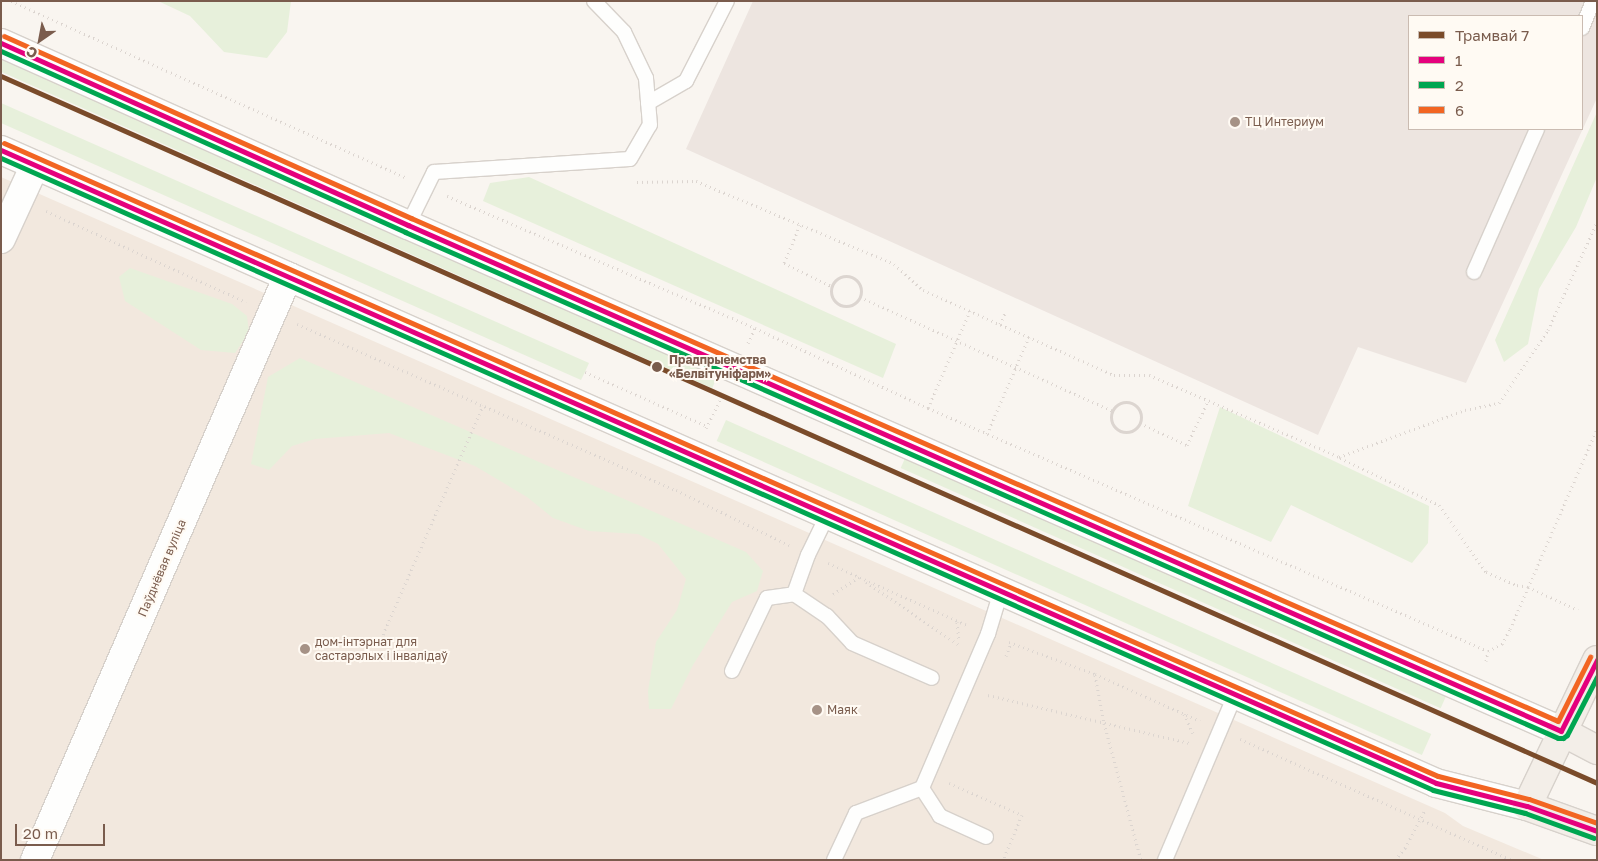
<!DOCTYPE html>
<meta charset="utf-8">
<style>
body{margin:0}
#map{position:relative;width:1598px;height:861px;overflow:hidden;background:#f9f5f0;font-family:"Golos Text",sans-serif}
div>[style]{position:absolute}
.residential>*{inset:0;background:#f2e8de}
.industrial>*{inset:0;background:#ede5e0}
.green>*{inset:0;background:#e7f0db;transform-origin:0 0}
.path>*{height:3px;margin-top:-1.5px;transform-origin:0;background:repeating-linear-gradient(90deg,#dcd5d0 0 1px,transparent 0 5px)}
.path>.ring{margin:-1.5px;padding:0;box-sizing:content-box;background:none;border:3px solid #dcd5d0;border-radius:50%}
.roads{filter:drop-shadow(1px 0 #d7d1cb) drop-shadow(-1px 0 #d7d1cb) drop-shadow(0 1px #d7d1cb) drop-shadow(0 -1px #d7d1cb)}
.service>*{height:14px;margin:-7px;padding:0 7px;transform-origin:7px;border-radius:7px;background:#fefefd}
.minor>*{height:28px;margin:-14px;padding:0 14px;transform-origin:14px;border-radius:14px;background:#fefefd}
.secondary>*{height:28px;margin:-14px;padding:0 14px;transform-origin:14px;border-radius:14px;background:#fefefd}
.primary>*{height:28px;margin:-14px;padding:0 14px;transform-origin:14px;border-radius:14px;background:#f3eee8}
.bus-1>*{height:5px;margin:-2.5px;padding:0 2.5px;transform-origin:2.5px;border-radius:2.5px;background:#e5007d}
.bus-2>*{height:5px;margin:-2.5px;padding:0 2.5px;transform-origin:2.5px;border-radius:2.5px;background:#00a651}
.bus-3>*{height:5px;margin:-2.5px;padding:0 2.5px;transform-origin:2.5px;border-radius:2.5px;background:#f26522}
.tram-1>*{height:5px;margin:-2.5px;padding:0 2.5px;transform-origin:2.5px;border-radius:2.5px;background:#7a4b2a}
.dots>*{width:14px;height:14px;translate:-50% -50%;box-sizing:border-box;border:2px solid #fffaf3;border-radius:50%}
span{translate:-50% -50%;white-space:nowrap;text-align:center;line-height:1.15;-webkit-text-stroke:4px #fffaf3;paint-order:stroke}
.poi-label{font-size:12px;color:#7a5c4d}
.left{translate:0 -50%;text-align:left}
.stop-label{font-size:12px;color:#7a5c4d;font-weight:700}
.street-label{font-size:12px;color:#7a5c4d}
.frame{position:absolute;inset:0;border:2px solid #7a5c4d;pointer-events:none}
.legend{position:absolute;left:1408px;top:15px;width:175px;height:115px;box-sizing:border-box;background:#fffaf3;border:1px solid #cabbb1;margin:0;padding:6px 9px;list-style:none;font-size:15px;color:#7a5c4d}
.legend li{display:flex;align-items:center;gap:10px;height:25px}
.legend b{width:25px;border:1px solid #cabbb1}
.north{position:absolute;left:15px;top:15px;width:50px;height:50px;-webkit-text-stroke:4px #fffaf3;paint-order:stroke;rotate:213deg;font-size:14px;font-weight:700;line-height:20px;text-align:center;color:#7a5c4d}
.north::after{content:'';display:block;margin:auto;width:18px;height:22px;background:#7a5c4d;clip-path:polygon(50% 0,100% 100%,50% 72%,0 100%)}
.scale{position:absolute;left:15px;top:824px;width:90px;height:22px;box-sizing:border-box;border:2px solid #7a5c4d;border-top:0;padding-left:6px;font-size:15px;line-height:18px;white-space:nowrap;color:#7a5c4d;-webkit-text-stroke:4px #fffaf3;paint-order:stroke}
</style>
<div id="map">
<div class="residential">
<div style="clip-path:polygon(1px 177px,1445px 813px,1463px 826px,1544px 860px,1px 860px)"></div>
</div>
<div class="industrial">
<div style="clip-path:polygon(evenodd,753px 1px,1597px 1px,1597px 98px,1466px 383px,1358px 347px,1318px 435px,686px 149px,753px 1px,1409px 16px,1582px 16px,1582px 129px,1409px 129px,1409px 16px)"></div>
</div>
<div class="green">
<div style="clip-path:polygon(158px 1px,291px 1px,287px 32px,267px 58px,224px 52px,190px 16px)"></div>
<div style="left:1px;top:53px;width:786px;height:17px;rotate:24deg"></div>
<div style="clip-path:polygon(1px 103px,589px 363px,585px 372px,581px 380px,1px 123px)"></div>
<div style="clip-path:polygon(1597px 112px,1597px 177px,1576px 227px,1539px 289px,1528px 344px,1504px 362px,1495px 340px)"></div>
<div style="clip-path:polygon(529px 177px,896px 344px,883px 378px,483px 201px,490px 183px)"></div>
<div style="clip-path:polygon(130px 268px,232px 304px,247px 316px,249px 332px,235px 353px,201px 350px,125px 301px,119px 277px)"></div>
<div style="clip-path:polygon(300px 358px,746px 552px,763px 571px,757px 591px,732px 602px,693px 665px,671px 709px,649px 709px,648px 691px,656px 642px,677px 610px,686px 579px,658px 544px,638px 534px,589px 531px,553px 518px,527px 497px,475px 466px,389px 433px,315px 439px,292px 446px,269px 470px,251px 464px,268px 377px)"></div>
<div style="clip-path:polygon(1220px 407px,1429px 506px,1428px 543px,1412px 563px,1291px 505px,1271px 542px,1188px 506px)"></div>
<div style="left:726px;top:420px;width:772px;height:23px;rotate:24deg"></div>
<div style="left:906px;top:456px;width:591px;height:13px;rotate:24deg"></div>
</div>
<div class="path">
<div style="left:11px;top:1px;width:434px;rotate:24.1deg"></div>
<div style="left:637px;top:182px;width:59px;rotate:-1deg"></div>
<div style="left:696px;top:181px;width:215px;rotate:22.7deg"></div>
<div style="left:894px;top:264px;width:39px;rotate:42deg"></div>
<div style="left:923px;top:290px;width:209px;rotate:24deg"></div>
<div style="left:1114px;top:375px;width:35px"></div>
<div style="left:1149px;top:375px;width:207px;rotate:23.3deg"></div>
<div style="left:1339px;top:457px;width:134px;rotate:-20.5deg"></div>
<div style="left:1465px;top:410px;width:35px;rotate:-12deg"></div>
<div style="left:1499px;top:403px;width:88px;rotate:-56.1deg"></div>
<div style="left:1548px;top:330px;width:119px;rotate:-65.6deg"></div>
<div style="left:447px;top:196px;width:335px;rotate:23.2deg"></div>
<div style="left:755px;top:328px;width:191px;rotate:24.8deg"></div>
<div style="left:928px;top:408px;width:610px;rotate:23.46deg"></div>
<div style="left:1488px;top:651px;width:16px;rotate:-27deg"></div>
<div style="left:1502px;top:644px;width:17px;rotate:-62deg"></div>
<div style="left:1510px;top:629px;width:218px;rotate:-66.5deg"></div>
<div style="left:46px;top:211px;width:220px;rotate:24.5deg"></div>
<div style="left:800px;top:225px;width:41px;rotate:112.8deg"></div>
<div style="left:784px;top:263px;width:52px;rotate:26.1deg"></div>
<div class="ring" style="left:831px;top:276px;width:27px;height:27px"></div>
<div style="left:860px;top:297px;width:277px;rotate:24.3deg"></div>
<div style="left:297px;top:324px;width:414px;rotate:23.7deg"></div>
<div style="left:676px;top:490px;width:126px;rotate:26deg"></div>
<div style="left:1000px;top:324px;width:14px;rotate:-65deg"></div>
<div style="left:748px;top:343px;width:17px;rotate:-65deg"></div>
<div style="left:585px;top:372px;width:133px;rotate:23.9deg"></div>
<div class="ring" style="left:1111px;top:402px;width:27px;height:27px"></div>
<div style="left:928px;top:408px;width:106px;rotate:-66.6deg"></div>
<div style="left:1140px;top:423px;width:52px;rotate:25.1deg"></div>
<div style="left:1187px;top:445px;width:49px;rotate:-64.5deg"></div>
<div style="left:706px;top:428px;width:38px;rotate:-63deg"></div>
<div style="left:987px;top:434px;width:106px;rotate:-66.6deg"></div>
<div style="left:1340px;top:458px;width:110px;rotate:25.4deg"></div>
<div style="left:1439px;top:505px;width:82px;rotate:55deg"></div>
<div style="left:1486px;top:572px;width:34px;rotate:23deg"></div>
<div style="left:1517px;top:585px;width:11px;rotate:10deg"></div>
<div style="left:1528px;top:587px;width:55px;rotate:24.7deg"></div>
<div style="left:828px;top:563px;width:154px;rotate:24.1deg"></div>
<div style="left:866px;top:582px;width:112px;rotate:34.1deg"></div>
<div style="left:833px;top:594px;width:31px;rotate:-33deg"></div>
<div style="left:957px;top:622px;width:18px;rotate:84deg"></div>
<div style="left:381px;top:639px;width:255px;rotate:-66.4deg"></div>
<div style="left:1009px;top:642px;width:92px;rotate:20.4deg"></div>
<div style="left:1095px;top:674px;width:115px;rotate:24.1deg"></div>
<div style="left:1006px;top:656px;width:14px;rotate:-69deg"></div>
<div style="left:1486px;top:661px;width:10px;rotate:-79deg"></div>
<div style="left:1095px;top:675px;width:49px;rotate:79.4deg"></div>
<div style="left:1104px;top:723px;width:142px;rotate:74.9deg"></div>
<div style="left:988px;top:695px;width:208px;rotate:13.4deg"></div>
<div style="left:1184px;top:714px;width:21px;rotate:65deg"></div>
<div style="left:1240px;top:739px;width:298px;rotate:24deg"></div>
<div style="left:949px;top:783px;width:80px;rotate:23.7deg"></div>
<div style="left:1022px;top:815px;width:49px;rotate:112.9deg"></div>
<div style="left:1395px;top:860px;width:16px;rotate:-50deg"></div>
<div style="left:1405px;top:848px;width:43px;rotate:-62.2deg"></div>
</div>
<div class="roads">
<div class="service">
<div style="left:1582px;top:28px;width:29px;rotate:-68deg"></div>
<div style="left:648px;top:103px;width:44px;rotate:-30.1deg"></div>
<div style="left:686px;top:81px;width:90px;rotate:-62.9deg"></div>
<div style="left:408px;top:225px;width:59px;rotate:-63.9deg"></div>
<div style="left:434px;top:172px;width:196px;rotate:-3.8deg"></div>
<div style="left:630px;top:159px;width:39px;rotate:-60deg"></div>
<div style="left:650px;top:125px;width:47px;rotate:-94.9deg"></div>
<div style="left:646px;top:78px;width:51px;rotate:-115.6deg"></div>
<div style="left:624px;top:32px;width:43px;rotate:-134.1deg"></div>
<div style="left:1474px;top:272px;width:156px;rotate:-66.2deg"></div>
<div style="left:794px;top:594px;width:40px;rotate:34deg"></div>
<div style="left:827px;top:616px;width:37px;rotate:47deg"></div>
<div style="left:852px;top:643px;width:87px;rotate:23.6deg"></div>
<div style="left:732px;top:671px;width:81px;rotate:-64.4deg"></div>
<div style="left:767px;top:598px;width:27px;rotate:-8deg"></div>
<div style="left:794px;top:594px;width:41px;rotate:-70.3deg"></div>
<div style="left:808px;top:555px;width:46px;rotate:-64deg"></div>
<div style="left:986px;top:837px;width:51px;rotate:-155.5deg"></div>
<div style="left:940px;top:816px;width:33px;rotate:-123deg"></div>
<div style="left:922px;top:788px;width:168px;rotate:-66.8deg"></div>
<div style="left:988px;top:634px;width:45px;rotate:-73.2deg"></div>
<div style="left:834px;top:860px;width:52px;rotate:-64.9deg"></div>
<div style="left:856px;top:813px;width:71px;rotate:-20.7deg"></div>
<div style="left:1165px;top:860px;width:179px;rotate:-67deg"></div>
</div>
<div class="minor">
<div style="left:1px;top:239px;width:81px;rotate:-65.3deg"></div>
<div style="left:35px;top:860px;width:636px;rotate:-66.58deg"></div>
</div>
<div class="secondary">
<div style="left:1px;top:43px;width:446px;rotate:24.1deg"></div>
<div style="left:408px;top:225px;width:1259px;rotate:23.69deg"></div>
<div style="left:1px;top:150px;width:1568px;rotate:23.8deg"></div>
<div style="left:1436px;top:783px;width:94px;rotate:14.2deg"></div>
</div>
<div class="primary">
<div style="left:1597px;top:660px;width:162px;rotate:115.6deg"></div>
<div style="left:1527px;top:806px;width:74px;rotate:19.7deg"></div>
<div style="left:1561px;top:731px;width:41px;rotate:27.8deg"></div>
</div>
</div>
<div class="bus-1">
<div style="left:1px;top:43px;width:446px;rotate:24.1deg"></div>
<div style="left:408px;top:225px;width:1259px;rotate:23.69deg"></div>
<div style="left:1561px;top:731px;width:80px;rotate:-63.1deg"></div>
<div style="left:1px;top:150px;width:1568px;rotate:23.8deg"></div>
<div style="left:1436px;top:783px;width:94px;rotate:14.2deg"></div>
<div style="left:1527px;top:806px;width:74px;rotate:19.7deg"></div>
</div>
<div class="bus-2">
<div style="left:1px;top:51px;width:443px;rotate:24.1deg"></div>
<div style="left:405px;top:232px;width:1259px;rotate:23.69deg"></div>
<div style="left:1558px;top:738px;width:5px"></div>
<div style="left:1563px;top:738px;width:5px;rotate:-37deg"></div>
<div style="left:1567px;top:735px;width:65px;rotate:-62.7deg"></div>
<div style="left:1px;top:158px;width:1565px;rotate:23.81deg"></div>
<div style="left:1433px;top:790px;width:95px;rotate:14deg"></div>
<div style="left:1525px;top:813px;width:73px;rotate:19.9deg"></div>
</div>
<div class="bus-3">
<div style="left:4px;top:36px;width:446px;rotate:24.1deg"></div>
<div style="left:411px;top:218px;width:1252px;rotate:23.68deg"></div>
<div style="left:1558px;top:721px;width:72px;rotate:-63.4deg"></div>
<div style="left:4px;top:143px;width:1567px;rotate:23.82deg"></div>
<div style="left:1438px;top:776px;width:94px;rotate:14.2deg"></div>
<div style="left:1529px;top:799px;width:72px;rotate:19.4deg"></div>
</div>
<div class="tram-1">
<div style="left:1px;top:76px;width:1746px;rotate:23.89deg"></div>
</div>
<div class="dots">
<div style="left:1235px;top:122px;background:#a69286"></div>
<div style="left:657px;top:367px;background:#7a5c4d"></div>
<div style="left:305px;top:649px;background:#a69286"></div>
<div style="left:817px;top:710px;background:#a69286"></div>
</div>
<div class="poi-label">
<span class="left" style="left:1245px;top:122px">ТЦ Интериум</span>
<span class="left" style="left:315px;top:649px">дом-інтэрнат для<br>састарэлых і інвалідаў</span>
<span class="left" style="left:827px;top:710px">Маяк</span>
</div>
<div class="stop-label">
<span class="left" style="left:669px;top:367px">Прадпрыемства<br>«Белвітуніфарм»</span>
</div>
<div class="street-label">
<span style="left:162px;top:568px;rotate:-67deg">Паўднёвая вуліца</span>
</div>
<div class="frame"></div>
<ul class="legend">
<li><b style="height:6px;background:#7a4b2a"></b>Трамвай 7</li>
<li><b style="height:6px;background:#e5007d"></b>1</li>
<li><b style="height:6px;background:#00a651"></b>2</li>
<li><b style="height:6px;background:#f26522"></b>6</li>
</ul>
<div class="north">С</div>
<div class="scale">20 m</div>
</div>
